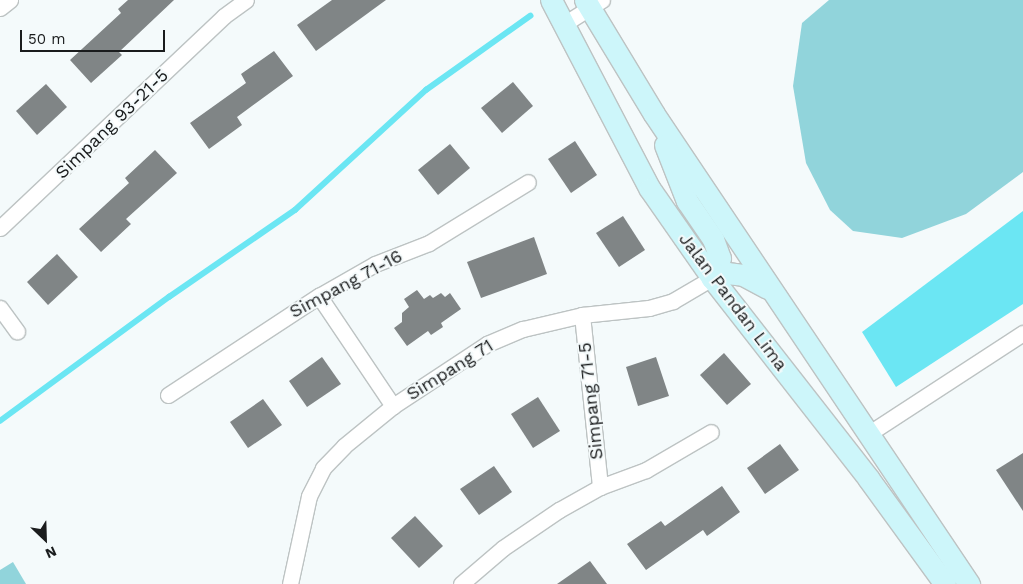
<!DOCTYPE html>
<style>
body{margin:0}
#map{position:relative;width:1023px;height:584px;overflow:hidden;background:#f4fafb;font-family:"Work Sans",sans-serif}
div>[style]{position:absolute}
.green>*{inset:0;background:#91d4db}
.water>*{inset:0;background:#6be6f3}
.stream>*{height:5.5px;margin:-2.75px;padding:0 2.75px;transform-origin:2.75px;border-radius:2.75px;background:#6be6f3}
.building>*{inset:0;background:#808586}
.roads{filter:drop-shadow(1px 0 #bdc3c3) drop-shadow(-1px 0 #bdc3c3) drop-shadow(0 1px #bdc3c3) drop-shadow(0 -1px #bdc3c3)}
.street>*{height:15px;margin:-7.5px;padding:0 7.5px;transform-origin:7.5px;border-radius:7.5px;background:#fff}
.secondary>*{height:21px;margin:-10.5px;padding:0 10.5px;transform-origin:10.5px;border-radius:10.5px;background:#cdf6fa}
span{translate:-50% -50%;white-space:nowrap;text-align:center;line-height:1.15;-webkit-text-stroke:4px #f4fafb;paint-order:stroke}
.street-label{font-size:18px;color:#1a1c1d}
.north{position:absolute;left:20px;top:514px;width:50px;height:50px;-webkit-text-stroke:4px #f4fafb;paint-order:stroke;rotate:156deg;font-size:14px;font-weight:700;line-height:20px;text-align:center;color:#1a1c1d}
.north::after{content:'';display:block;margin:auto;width:18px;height:22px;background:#1a1c1d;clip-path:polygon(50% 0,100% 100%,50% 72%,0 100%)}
.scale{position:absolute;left:20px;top:30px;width:145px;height:22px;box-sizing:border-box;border:2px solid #1a1c1d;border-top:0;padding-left:6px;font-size:15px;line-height:18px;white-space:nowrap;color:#1a1c1d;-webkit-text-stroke:4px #f4fafb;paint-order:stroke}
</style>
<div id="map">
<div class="green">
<i style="clip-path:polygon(829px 0,1023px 0,1023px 172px,966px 214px,902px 238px,853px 231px,830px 210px,806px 163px,793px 86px,802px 23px)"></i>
<i style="clip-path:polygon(13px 562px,26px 584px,0 584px,0 570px)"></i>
</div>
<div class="water">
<i style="clip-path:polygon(1023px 211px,1023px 304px,896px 387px,862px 332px)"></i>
</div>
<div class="stream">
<i style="left:0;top:421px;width:210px;rotate:-36.3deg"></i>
<i style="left:169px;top:297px;width:153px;rotate:-34.6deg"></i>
<i style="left:295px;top:210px;width:178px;rotate:-42.5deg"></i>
<i style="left:426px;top:90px;width:128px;rotate:-35.4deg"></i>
</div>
<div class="building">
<i style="clip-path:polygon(128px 0,174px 0,119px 52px,122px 55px,91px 83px,70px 60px,121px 13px,118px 9px)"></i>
<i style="clip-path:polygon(332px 0,386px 0,316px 51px,297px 25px)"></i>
<i style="clip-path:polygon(274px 51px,293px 76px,237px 117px,242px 125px,209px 149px,190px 123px,246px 83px,241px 74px)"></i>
<i style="clip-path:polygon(513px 82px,533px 106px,502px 133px,481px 108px)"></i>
<i style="clip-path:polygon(46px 84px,67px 107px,37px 135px,16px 111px)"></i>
<i style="clip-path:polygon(575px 141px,597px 175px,571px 193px,548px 159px)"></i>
<i style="clip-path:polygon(450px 144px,470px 168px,438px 195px,418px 170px)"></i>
<i style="clip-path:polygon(155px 150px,177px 173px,126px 219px,131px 224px,101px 252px,79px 229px,129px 183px,125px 178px)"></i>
<i style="clip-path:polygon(623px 216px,645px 250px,619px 267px,596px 233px)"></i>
<i style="clip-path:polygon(534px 237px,547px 274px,481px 298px,467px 262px)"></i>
<i style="clip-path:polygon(57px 254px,78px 277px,48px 305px,27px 282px)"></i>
<i style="clip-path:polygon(417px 290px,424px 299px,430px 295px,433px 298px,441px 293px,445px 297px,450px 293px,461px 309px,441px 323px,443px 327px,431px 335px,428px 331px,407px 346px,394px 328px,402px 322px,402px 313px,409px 307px,404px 299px)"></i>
<i style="clip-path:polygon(724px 353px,751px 384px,727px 405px,700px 375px)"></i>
<i style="clip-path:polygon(322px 357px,341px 384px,307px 407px,289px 381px)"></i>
<i style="clip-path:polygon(656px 357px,669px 396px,638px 406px,626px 367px)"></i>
<i style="clip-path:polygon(538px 397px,560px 431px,533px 448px,511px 414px)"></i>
<i style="clip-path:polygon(263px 399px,282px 425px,248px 448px,230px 422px)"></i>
<i style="clip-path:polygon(780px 444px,799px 470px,765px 494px,747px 468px)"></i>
<i style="clip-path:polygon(1023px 453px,1023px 511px,996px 470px)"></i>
<i style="clip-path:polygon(494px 466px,512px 492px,479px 515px,460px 489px)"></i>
<i style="clip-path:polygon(722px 486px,740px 512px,707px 536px,703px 530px,646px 570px,627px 544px,661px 521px,665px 526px)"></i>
<i style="clip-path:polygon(415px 516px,443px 546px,419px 568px,391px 538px)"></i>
<i style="clip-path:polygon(590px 561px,607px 584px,557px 584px)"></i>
</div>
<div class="roads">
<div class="street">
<i style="left:0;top:8px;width:13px;rotate:-39deg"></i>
<i style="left:564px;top:24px;width:45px;rotate:-32.3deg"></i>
<i style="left:0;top:228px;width:308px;rotate:-43.4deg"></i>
<i style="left:224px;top:16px;width:27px;rotate:-36deg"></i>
<i style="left:319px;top:296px;width:133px;rotate:56.1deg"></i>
<i style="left:0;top:308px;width:29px;rotate:54deg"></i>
<i style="left:582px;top:315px;width:173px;rotate:84deg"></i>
<i style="left:168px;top:395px;width:181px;rotate:-33.3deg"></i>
<i style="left:319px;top:296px;width:64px;rotate:-29.7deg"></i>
<i style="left:375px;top:264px;width:58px;rotate:-21.3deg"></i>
<i style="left:429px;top:243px;width:116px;rotate:-31.6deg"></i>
<i style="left:868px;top:434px;width:185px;rotate:-33.1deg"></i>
<i style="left:290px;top:584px;width:90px;rotate:-77.8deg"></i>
<i style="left:309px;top:496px;width:31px;rotate:-63deg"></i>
<i style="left:323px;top:468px;width:30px;rotate:-46deg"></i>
<i style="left:344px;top:446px;width:63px;rotate:-39.2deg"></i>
<i style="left:393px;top:406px;width:113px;rotate:-33.4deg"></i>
<i style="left:487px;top:344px;width:39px;rotate:-23deg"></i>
<i style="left:523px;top:329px;width:61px;rotate:-13.3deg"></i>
<i style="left:582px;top:315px;width:67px;rotate:-6deg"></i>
<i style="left:649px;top:308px;width:25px;rotate:-16deg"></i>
<i style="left:673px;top:301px;width:45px;rotate:-30.5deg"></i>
<i style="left:461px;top:584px;width:55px;rotate:-40.6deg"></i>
<i style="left:503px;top:548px;width:68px;rotate:-34.2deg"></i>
<i style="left:559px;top:510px;width:47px;rotate:-29.3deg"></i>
<i style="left:600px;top:487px;width:49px;rotate:-20.3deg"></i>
<i style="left:646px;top:470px;width:75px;rotate:-30.3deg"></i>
</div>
<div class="secondary">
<i style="left:551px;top:0;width:213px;rotate:62.4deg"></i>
<i style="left:650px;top:189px;width:108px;rotate:55.1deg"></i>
<i style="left:712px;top:278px;width:254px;rotate:52deg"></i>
<i style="left:868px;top:478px;width:131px;rotate:54deg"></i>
<i style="left:585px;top:0;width:133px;rotate:58.8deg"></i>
<i style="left:654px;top:114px;width:566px;rotate:56.17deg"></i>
<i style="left:665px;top:145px;width:60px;rotate:68.6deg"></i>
<i style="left:687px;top:201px;width:46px;rotate:55.6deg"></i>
<i style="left:713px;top:239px;width:20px;rotate:70deg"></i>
<i style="left:720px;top:258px;width:22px;rotate:112deg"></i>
<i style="left:712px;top:278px;width:16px;rotate:-18deg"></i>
<i style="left:727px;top:273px;width:16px;rotate:7deg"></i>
<i style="left:743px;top:275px;width:27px;rotate:28deg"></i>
</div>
</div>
<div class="street-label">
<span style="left:112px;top:124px;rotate:-44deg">Simpang 93-21-5</span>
<span style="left:346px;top:284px;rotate:-28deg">Simpang 71-16</span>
<span style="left:733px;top:302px;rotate:53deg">Jalan Pandan Lima</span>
<span style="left:450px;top:370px;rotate:-32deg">Simpang 71</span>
<span style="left:591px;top:401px;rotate:-96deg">Simpang 71-5</span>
</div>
<div class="north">N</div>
<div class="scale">50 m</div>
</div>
